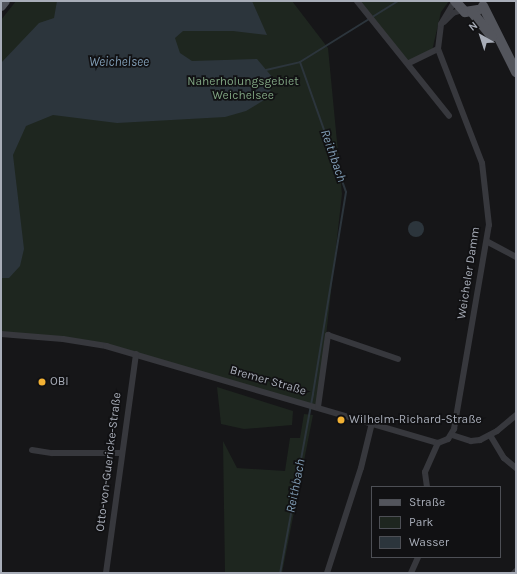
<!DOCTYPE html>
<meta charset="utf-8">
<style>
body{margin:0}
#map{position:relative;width:517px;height:574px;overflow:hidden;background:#161618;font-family:Karla,sans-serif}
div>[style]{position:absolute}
.green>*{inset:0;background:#1e261f}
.water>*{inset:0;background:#2c353c}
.round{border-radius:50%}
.stream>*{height:2px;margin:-1px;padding:0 1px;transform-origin:1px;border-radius:1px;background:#2c353c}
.street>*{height:6px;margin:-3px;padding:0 3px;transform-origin:3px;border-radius:3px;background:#37383d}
.primary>*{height:10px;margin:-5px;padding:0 5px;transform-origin:5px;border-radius:5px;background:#53555c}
.dots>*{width:11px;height:11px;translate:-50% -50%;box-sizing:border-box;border:2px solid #111113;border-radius:50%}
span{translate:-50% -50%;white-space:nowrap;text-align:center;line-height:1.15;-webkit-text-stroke:3.5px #111113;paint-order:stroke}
.park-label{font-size:12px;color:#7fa381}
.street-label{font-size:12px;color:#a8adb8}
.poi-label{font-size:12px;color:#a8adb8}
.left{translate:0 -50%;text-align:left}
.water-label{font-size:13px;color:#7f9bb3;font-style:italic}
.frame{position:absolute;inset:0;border:2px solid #a8adb8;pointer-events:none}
.legend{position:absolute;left:371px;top:486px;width:130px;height:72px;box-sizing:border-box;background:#111113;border:1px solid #4d4f55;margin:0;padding:5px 7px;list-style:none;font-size:12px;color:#a8adb8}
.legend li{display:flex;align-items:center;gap:8px;height:20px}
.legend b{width:20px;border:1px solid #4d4f55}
.north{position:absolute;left:461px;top:16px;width:40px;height:40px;-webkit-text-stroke:3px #111113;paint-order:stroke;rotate:321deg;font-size:11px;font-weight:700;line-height:16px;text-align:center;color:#a8adb8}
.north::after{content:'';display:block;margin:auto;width:14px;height:18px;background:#a8adb8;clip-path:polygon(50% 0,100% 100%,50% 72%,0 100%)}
</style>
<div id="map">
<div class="green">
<i style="clip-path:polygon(16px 1px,292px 1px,328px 48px,342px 194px,318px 407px,106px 346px,1px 334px,1px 20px)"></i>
<i style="clip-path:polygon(357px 1px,449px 1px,441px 12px,432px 51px,409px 63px)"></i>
<i style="clip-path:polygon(217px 387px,293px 411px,292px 425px,244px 429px,221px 424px)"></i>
<i style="clip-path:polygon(304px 414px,313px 415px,282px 573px,225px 573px,223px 441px,237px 468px,285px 471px,290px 438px,300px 438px)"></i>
</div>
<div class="water">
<i style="clip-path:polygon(57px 1px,252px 1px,267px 35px,233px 31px,183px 31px,175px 38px,180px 53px,192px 61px,257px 59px,273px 78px,269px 97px,246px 111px,225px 117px,117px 123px,53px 115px,26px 126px,13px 155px,24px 249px,20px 266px,9px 278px,1px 278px,1px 63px,39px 23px,54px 18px)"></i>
<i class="round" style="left:408px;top:221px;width:16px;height:16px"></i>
</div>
<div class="stream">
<i style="left:300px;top:62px;width:115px;rotate:-31.9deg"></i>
<i style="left:266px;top:70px;width:35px;rotate:-13deg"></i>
<i style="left:300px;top:62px;width:138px;rotate:70.5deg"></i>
<i style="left:346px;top:192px;width:205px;rotate:99.3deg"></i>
<i style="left:313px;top:394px;width:182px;rotate:100.4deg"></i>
</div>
<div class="street">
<i style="left:357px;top:1px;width:147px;rotate:51.3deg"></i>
<i style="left:444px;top:22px;width:13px;rotate:-45deg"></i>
<i style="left:453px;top:13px;width:9px;rotate:-18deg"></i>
<i style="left:409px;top:63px;width:32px;rotate:-26deg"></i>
<i style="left:488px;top:242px;width:32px;rotate:28deg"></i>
<i style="left:1px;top:334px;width:62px;rotate:4.6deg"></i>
<i style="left:63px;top:339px;width:44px;rotate:9.2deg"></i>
<i style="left:106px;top:346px;width:346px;rotate:16.3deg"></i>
<i style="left:438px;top:443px;width:11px;rotate:-22deg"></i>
<i style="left:448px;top:439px;width:12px;rotate:-59deg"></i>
<i style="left:454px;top:429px;width:207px;rotate:-80.3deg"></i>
<i style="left:489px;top:225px;width:62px;rotate:-96.4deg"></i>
<i style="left:482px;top:163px;width:122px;rotate:-111.1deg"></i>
<i style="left:438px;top:49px;width:25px;rotate:-83deg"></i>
<i style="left:441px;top:24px;width:27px;rotate:-59deg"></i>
<i style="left:318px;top:407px;width:73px;rotate:-82.1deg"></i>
<i style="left:328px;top:335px;width:74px;rotate:18.9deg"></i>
<i style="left:452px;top:435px;width:20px;rotate:18deg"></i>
<i style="left:471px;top:441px;width:9px;rotate:-6deg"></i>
<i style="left:480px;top:440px;width:19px;rotate:-28deg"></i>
<i style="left:497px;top:431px;width:25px;rotate:-40deg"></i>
<i style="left:490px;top:435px;width:27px;rotate:59deg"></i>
<i style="left:504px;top:458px;width:16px;rotate:40deg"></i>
<i style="left:32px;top:450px;width:20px;rotate:9deg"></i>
<i style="left:52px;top:453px;width:69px"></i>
<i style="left:427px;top:487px;width:15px;rotate:-98deg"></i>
<i style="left:425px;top:472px;width:32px;rotate:-66deg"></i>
<i style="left:106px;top:573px;width:221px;rotate:-82.2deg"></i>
<i style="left:327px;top:573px;width:110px;rotate:-72.1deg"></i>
<i style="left:361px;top:468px;width:46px;rotate:-76.3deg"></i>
<i style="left:411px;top:573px;width:17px;rotate:-66deg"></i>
<i style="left:514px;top:573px;width:3px;rotate:-45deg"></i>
</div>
<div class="primary">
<i style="left:455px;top:1px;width:15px;rotate:48deg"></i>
<i style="left:465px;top:12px;width:13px;rotate:-9deg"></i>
<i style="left:1px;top:6px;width:6px;rotate:-51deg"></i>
<i style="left:483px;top:6px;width:74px;rotate:63.4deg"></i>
<i style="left:472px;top:12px;width:32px;rotate:51deg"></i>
</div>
<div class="dots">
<i style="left:42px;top:382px;background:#f2b134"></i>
<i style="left:341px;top:420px;background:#f2b134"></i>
</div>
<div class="park-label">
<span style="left:243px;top:89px">Naherholungsgebiet<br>Weichelsee</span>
</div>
<div class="street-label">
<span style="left:469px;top:273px;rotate:-81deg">Weicheler Damm</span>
<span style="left:268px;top:381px;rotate:16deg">Bremer Straße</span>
<span style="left:109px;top:462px;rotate:-83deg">Otto-von-Guericke-Straße</span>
</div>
<div class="poi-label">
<span class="left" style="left:50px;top:382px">OBI</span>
<span class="left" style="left:349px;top:420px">Wilhelm-Richard-Straße</span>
</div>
<div class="water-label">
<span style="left:119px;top:62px">Weichelsee</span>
<span style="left:333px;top:156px;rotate:71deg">Reithbach</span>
<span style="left:296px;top:486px;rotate:-79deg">Reithbach</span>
</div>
<div class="frame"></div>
<ul class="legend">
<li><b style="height:5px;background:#53555c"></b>Straße</li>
<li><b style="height:11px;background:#1e261f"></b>Park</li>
<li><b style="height:11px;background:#2c353c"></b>Wasser</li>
</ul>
<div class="north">N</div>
</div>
